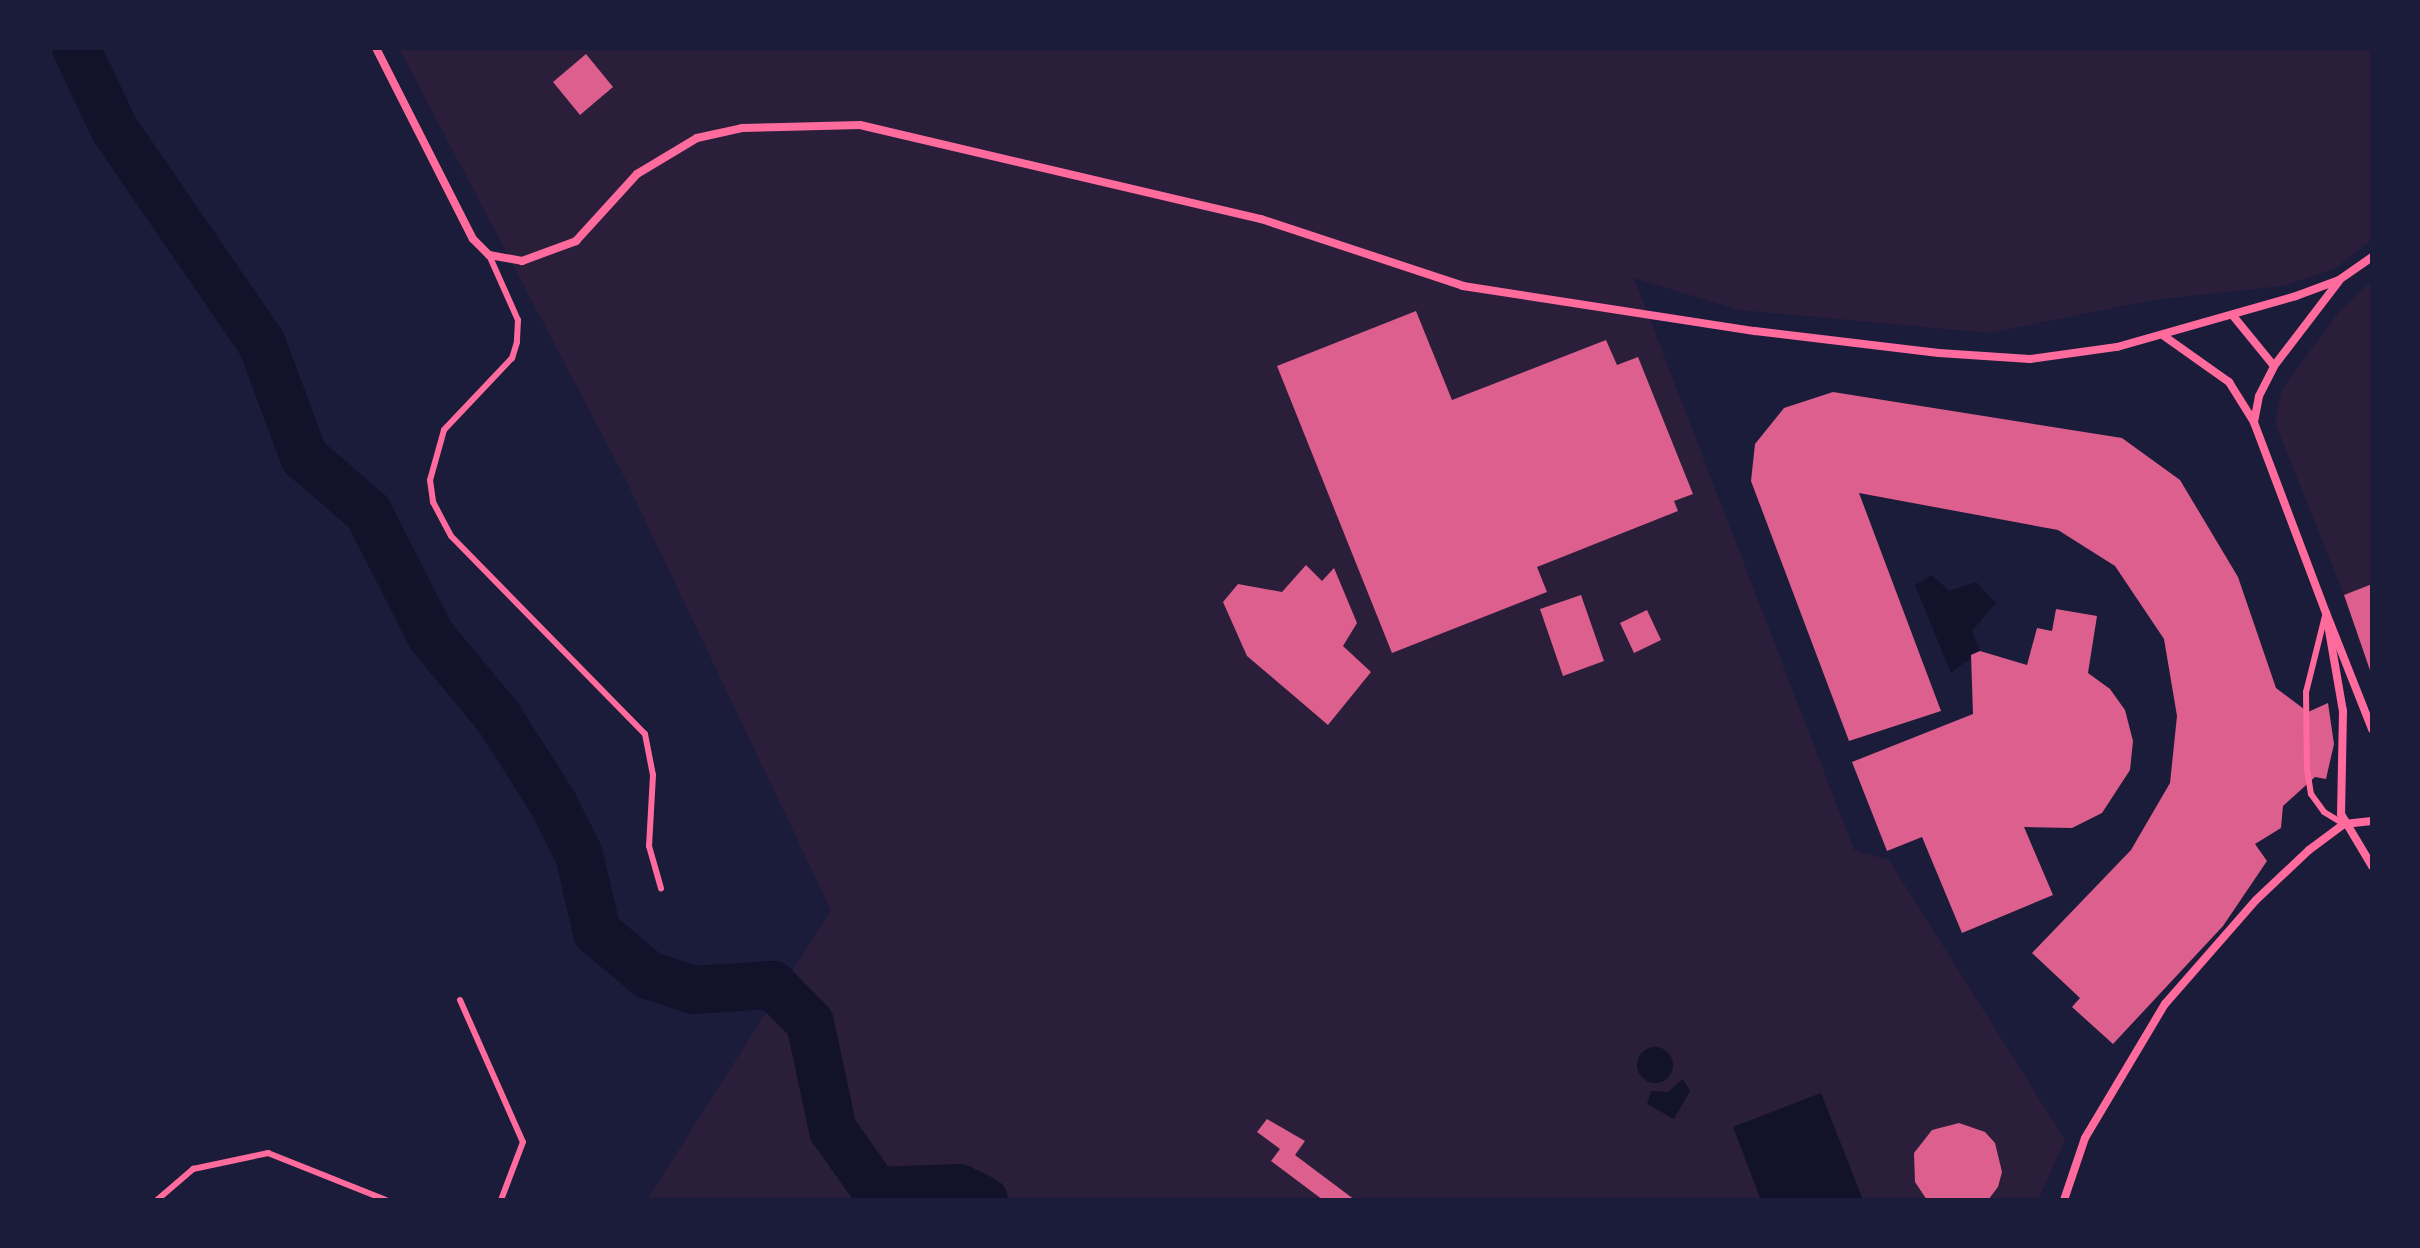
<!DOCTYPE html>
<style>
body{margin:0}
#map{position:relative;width:2420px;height:1248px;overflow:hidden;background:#1b1b3a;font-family:Quicksand,sans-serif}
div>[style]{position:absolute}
.green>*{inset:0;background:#2a1e3b}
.water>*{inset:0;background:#12122b}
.round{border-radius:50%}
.river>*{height:48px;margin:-24px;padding:0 24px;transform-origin:24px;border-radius:24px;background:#12122b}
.building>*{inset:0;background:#dd5f8e}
.service>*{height:6px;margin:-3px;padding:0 3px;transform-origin:3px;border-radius:3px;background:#ff6b9d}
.minor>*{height:8px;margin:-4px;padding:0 4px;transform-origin:4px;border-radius:4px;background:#ff6b9d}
span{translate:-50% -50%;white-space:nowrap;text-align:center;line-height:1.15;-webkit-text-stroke:8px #1b1b3a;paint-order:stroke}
.frame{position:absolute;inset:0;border:50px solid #1b1b3a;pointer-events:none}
</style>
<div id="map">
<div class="green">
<i style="clip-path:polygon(399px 48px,2372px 48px,2372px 239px,2335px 269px,2282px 286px,2153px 300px,1989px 333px,1739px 310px,1634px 278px,1854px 850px,1889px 860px,2065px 1140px,2038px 1200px,647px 1200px,831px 910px,625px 478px)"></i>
<i style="clip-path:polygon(2372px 280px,2372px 584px,2344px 595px,2275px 423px,2282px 389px,2338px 313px)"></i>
</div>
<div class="water">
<i style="clip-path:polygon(1932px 575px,1949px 591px,1976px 582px,1996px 603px,1972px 631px,1980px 651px,1951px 673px,1915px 585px)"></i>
<i class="round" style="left:1637px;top:1047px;width:36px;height:36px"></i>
<i style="clip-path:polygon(1683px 1079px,1690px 1091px,1674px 1119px,1647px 1104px,1651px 1091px,1668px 1092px)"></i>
<i style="clip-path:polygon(1821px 1093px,1863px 1200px,1761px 1200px,1733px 1127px)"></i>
</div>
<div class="river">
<i style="left:76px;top:48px;width:91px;rotate:64.6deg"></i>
<i style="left:115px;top:130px;width:260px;rotate:55.5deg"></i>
<i style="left:262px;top:344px;width:121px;rotate:69.6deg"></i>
<i style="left:304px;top:457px;width:84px;rotate:40.7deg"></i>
<i style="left:368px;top:512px;width:139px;rotate:63.1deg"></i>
<i style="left:431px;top:636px;width:107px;rotate:50.3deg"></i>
<i style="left:499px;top:718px;width:101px;rotate:57.6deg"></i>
<i style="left:553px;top:803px;width:58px;rotate:63.4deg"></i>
<i style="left:579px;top:855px;width:79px;rotate:76.8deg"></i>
<i style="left:597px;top:932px;width:67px;rotate:40.1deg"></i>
<i style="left:648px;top:975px;width:47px;rotate:18.4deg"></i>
<i style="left:693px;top:990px;width:80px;rotate:-3.6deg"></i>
<i style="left:773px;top:985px;width:53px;rotate:45.8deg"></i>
<i style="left:810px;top:1023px;width:109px;rotate:77.9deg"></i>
<i style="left:833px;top:1130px;width:75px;rotate:54.8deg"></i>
<i style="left:876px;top:1191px;width:83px;rotate:-2.1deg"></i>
<i style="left:959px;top:1188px;width:28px;rotate:26deg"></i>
</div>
<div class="building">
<i style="clip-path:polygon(586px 54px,613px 87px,580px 115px,553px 82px)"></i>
<i style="clip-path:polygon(1416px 311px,1452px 400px,1606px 340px,1617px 365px,1638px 357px,1693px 494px,1674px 501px,1678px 511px,1537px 567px,1547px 592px,1392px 653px,1277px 366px)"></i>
<i style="clip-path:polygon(1833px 392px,2122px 438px,2180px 480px,2238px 577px,2276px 688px,2308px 712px,2328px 703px,2334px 744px,2326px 779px,2315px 777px,2283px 806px,2281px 828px,2255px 844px,2267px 861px,2223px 926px,2113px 1044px,2072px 1007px,2080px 998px,2032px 953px,2131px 850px,2170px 783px,2177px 716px,2164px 639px,2115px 566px,2058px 530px,1859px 493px,1941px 711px,1849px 741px,1751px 481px,1755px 444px,1784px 408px)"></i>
<i style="clip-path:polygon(1306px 565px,1322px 581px,1334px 568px,1357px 623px,1343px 646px,1371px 672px,1328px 725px,1247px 656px,1223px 602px,1238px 584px,1282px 592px)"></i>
<i style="clip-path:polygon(2372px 584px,2372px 676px,2344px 595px)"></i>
<i style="clip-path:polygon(1581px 595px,1604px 661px,1563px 676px,1540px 609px)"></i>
<i style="clip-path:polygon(2056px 609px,2097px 616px,2088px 673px,2110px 689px,2125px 710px,2133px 741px,2130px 770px,2102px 813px,2072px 828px,2024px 827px,2053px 895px,1962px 933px,1922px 837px,1887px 851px,1852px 762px,1973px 714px,1971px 655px,1980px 651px,2027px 665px,2037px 628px,2052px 631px)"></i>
<i style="clip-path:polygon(1647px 610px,1661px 640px,1634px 653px,1620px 623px)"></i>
<i style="clip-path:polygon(1267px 1119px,1305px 1141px,1295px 1155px,1355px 1200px,1323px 1200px,1271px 1161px,1280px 1149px,1257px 1132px)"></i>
<i style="clip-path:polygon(1959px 1123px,1985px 1132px,1995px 1143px,2002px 1172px,1998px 1187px,1988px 1200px,1927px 1200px,1915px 1182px,1914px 1153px,1932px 1130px)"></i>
</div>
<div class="service">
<i style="left:489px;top:255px;width:71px;rotate:66deg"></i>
<i style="left:518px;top:320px;width:22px;rotate:93deg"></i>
<i style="left:517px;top:342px;width:17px;rotate:107deg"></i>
<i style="left:512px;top:358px;width:99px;rotate:133.4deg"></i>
<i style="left:444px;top:430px;width:52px;rotate:105.6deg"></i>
<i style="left:430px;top:480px;width:22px;rotate:82deg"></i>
<i style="left:433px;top:502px;width:38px;rotate:62deg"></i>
<i style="left:451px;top:536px;width:277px;rotate:45.6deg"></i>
<i style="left:645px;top:734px;width:42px;rotate:79deg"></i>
<i style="left:653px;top:775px;width:71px;rotate:93.2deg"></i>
<i style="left:649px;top:846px;width:44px;rotate:74.1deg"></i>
<i style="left:2325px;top:616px;width:78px;rotate:104deg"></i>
<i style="left:2306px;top:692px;width:77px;rotate:89.3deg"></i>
<i style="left:2307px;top:769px;width:25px;rotate:81deg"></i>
<i style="left:2311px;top:794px;width:22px;rotate:54deg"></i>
<i style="left:2324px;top:812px;width:23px;rotate:31deg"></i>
<i style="left:460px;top:1000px;width:155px;rotate:66.1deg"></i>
<i style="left:523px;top:1142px;width:62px;rotate:110.8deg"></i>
<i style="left:157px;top:1200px;width:48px;rotate:-40.7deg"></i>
<i style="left:193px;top:1169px;width:77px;rotate:-12deg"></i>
<i style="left:268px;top:1153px;width:127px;rotate:21.7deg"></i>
</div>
<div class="minor">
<i style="left:376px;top:48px;width:214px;rotate:63.1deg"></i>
<i style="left:473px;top:239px;width:23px;rotate:45deg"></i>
<i style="left:489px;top:255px;width:34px;rotate:10deg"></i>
<i style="left:522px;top:261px;width:58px;rotate:-20.3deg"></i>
<i style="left:576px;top:241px;width:91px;rotate:-47.7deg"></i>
<i style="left:637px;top:174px;width:70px;rotate:-31deg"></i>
<i style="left:697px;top:138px;width:46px;rotate:-12.5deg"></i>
<i style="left:742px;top:128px;width:118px;rotate:-1.5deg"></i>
<i style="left:860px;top:125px;width:412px;rotate:13.2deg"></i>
<i style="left:1261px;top:219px;width:213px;rotate:18.3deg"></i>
<i style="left:1463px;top:286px;width:295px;rotate:8.8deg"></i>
<i style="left:1755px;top:331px;width:185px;rotate:6.8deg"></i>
<i style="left:1939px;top:353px;width:91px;rotate:3.8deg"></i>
<i style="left:2030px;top:359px;width:88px;rotate:-7.9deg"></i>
<i style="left:2117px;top:347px;width:186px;rotate:-15.9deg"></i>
<i style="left:2296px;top:296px;width:46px;rotate:-20.4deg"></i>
<i style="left:2339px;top:280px;width:40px;rotate:-34.9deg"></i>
<i style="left:2234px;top:317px;width:63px;rotate:50.8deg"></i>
<i style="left:2164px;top:336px;width:80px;rotate:35.3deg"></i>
<i style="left:2229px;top:382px;width:47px;rotate:58deg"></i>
<i style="left:2326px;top:613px;width:204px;rotate:-110.7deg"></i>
<i style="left:2254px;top:422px;width:26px;rotate:-79deg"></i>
<i style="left:2259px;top:396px;width:34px;rotate:-63deg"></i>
<i style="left:2274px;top:366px;width:107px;rotate:-52.6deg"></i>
<i style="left:2372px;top:729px;width:125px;rotate:-111.6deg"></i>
<i style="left:2326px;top:613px;width:99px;rotate:80.2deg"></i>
<i style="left:2343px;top:711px;width:103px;rotate:91.1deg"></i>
<i style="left:2341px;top:814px;width:61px;rotate:59.2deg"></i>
<i style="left:2064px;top:1200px;width:65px;rotate:-71.3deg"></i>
<i style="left:2085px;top:1138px;width:156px;rotate:-59.2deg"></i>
<i style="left:2165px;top:1004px;width:138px;rotate:-48.8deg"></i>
<i style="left:2256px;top:900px;width:73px;rotate:-43.3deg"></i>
<i style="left:2309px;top:850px;width:44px;rotate:-36.6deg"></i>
<i style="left:2344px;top:824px;width:28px;rotate:-6deg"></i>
</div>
<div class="frame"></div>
</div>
